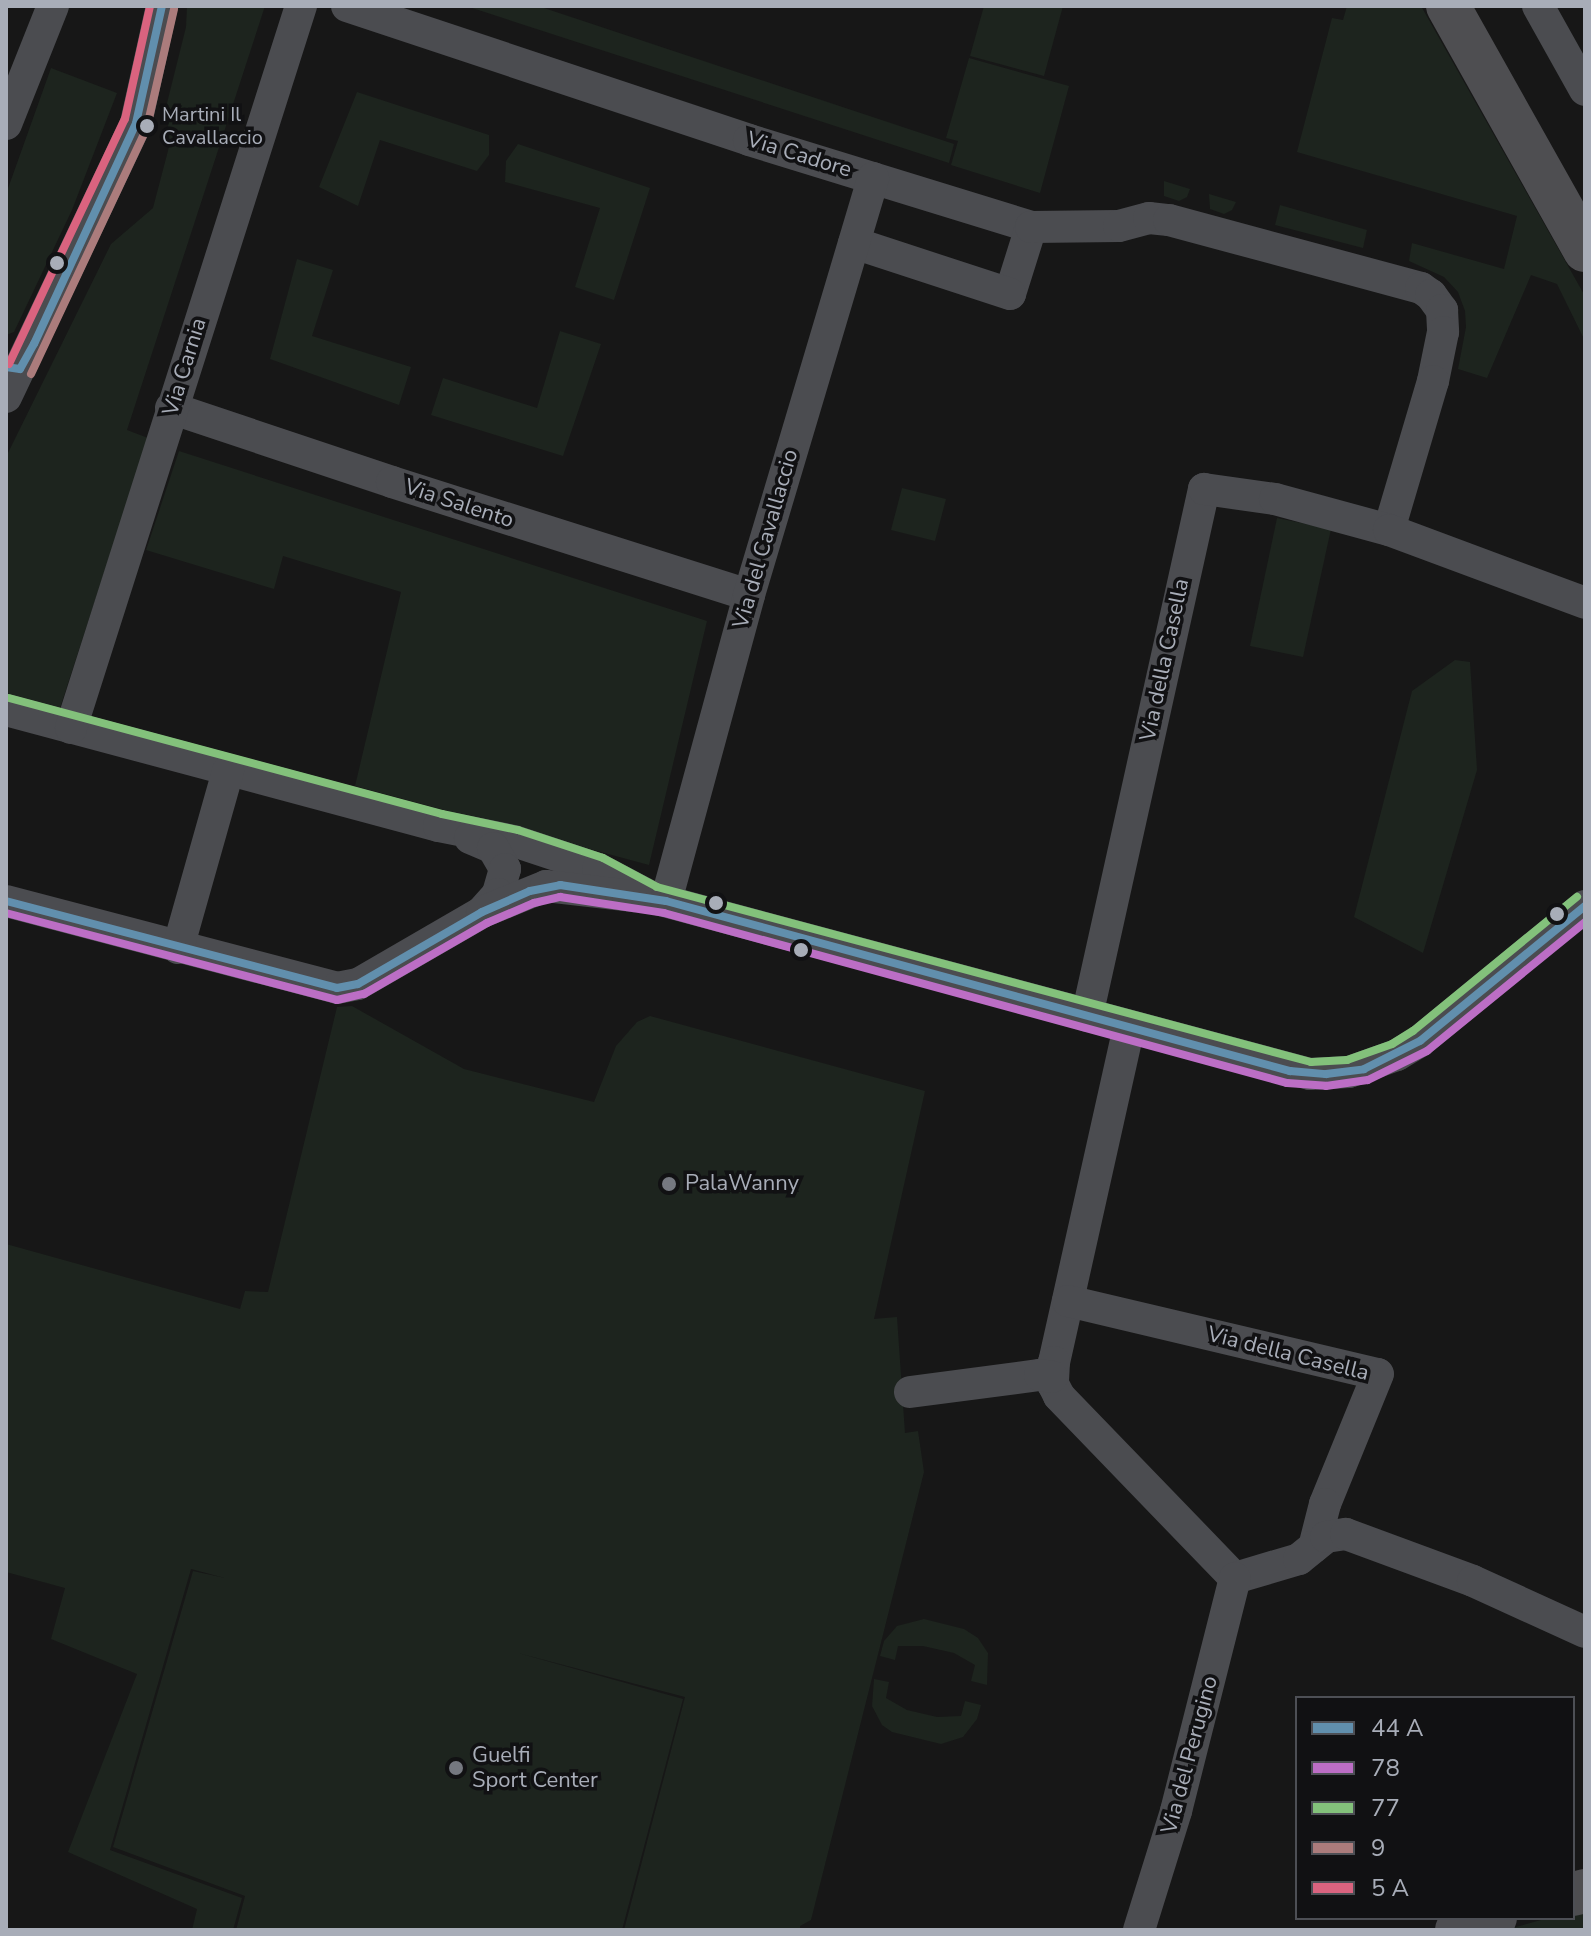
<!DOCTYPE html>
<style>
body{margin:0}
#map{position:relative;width:1591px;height:1936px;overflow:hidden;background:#171717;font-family:"Nunito Sans",sans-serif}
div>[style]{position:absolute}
.green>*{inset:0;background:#1d241e}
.minor>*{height:32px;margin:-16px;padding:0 16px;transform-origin:16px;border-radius:16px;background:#4b4c50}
.highway>*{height:44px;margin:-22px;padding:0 22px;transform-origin:22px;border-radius:22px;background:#4e4e51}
.bus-1>*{height:8px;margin:-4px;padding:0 4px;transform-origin:4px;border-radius:4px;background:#618fad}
.bus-2>*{height:8px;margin:-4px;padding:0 4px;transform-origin:4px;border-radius:4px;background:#bc6ec5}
.bus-3>*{height:8px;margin:-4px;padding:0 4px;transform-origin:4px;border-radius:4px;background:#83c17b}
.bus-4>*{height:8px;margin:-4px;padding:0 4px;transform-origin:4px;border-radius:4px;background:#ab7c7c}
.bus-5>*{height:8px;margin:-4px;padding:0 4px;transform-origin:4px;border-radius:4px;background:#da637f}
.dots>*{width:22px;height:22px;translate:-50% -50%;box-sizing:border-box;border:4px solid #111113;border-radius:50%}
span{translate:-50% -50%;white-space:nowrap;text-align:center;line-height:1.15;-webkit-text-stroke:7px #111113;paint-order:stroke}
.bus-label{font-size:20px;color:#a8adb8}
.left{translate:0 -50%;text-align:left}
.street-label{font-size:22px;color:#a8adb8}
.poi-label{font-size:22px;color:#a8adb8}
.frame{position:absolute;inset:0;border:8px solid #a8adb8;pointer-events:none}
.legend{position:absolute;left:1295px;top:1696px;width:280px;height:224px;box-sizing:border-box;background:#111113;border:2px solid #4d4f55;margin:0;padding:10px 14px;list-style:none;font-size:24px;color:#a8adb8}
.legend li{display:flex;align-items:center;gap:16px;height:40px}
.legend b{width:40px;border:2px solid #4d4f55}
</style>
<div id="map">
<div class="green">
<i style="clip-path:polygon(187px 6px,265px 6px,127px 430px,148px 438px,60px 708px,6px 693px,6px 457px,111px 244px,153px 208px,170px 143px,166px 107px,186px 27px)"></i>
<i style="clip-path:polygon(466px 6px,538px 6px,954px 144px,949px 163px)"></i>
<i style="clip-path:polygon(984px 6px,1063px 6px,1044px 76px,970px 56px)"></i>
<i style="clip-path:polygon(1347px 6px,1421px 6px,1585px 296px,1585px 341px,1557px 284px,1531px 275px,1487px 378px,1458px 369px,1466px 327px,1465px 311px,1458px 292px,1444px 277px,1409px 261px,1412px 243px,1504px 269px,1517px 216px,1297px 152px,1332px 18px,1343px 20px)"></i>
<i style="clip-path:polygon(969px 58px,1069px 86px,1040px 193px,951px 165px,958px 141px,946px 138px)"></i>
<i style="clip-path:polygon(51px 68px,117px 93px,72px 210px,14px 332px,6px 335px,6px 194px)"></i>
<i style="clip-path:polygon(357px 92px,489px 135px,489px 155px,477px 171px,380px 140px,358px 206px,319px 187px)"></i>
<i style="clip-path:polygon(518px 144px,650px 188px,614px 300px,575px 287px,600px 208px,505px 182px,506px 161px)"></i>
<i style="clip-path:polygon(1164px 181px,1190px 189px,1187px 197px,1179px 201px,1164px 196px)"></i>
<i style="clip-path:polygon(1209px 194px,1236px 202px,1232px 210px,1224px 214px,1210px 209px)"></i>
<i style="clip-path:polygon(1280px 205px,1367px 230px,1363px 248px,1275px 225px)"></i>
<i style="clip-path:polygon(297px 259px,333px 270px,312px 336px,411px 367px,399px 405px,270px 359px)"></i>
<i style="clip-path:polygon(560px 331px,601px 344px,563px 456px,431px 415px,443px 378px,537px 408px)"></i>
<i style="clip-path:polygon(179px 451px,707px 621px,649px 865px,355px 786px,401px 592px,283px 556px,274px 589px,146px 550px)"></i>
<i style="clip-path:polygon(902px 488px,946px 499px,935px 541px,891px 530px)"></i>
<i style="clip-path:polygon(1277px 518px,1331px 529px,1303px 657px,1250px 646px)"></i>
<i style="clip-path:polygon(1455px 660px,1470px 662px,1477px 770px,1423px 953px,1354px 917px,1412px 691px)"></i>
<i style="clip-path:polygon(352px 1006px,464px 1069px,594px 1102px,616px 1046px,637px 1022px,650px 1016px,925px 1091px,874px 1319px,897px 1317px,905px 1433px,918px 1431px,924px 1472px,811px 1920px,800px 1926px,800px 1930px,624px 1930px,685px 1697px,518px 1653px,683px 1699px,622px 1930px,236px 1930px,245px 1896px,113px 1847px,193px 1571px,225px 1578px,191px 1569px,110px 1850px,242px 1898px,233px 1930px,192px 1930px,197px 1909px,68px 1852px,137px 1674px,51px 1639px,65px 1588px,6px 1572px,6px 1244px,240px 1309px,245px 1291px,268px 1292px,337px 1007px)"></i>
<i style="clip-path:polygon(924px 1619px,964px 1629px,978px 1638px,988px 1653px,987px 1685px,971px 1681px,975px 1665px,954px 1653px,923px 1646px,898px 1646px,895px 1660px,880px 1656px,884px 1641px,897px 1626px)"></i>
<i style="clip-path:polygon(874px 1679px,889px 1682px,886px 1698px,907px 1710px,937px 1717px,961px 1716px,965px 1701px,981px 1705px,977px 1719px,963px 1737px,941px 1744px,892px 1732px,882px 1725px,872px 1706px)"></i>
<i style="clip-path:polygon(1585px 1908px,1584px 1930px,1505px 1930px,1548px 1918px,1573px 1918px,1573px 1911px)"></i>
</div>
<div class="minor">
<i style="left:347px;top:6px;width:424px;rotate:18.4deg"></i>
<i style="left:749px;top:140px;width:295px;rotate:17.1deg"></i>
<i style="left:1031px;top:227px;width:70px;rotate:107.4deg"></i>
<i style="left:1010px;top:294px;width:164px;rotate:-161.9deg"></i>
<i style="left:1538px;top:6px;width:96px;rotate:60.8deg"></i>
<i style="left:6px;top:124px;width:127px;rotate:-68.3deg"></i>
<i style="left:1031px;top:227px;width:88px;rotate:-0.7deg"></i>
<i style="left:1119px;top:226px;width:31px;rotate:-15deg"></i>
<i style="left:1149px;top:218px;width:20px;rotate:6deg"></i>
<i style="left:1169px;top:220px;width:261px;rotate:15.1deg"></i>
<i style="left:1421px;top:288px;width:12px;rotate:35deg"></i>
<i style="left:1431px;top:295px;width:19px;rotate:54deg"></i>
<i style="left:1442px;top:310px;width:22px;rotate:87deg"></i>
<i style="left:1443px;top:332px;width:50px;rotate:101.5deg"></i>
<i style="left:1433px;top:381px;width:155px;rotate:106.5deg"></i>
<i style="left:6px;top:397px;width:303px;rotate:-64.6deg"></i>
<i style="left:136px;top:123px;width:120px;rotate:-77.5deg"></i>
<i style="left:171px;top:408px;width:233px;rotate:18.5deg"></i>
<i style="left:392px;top:482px;width:374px;rotate:17.6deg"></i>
<i style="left:6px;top:710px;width:448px;rotate:15deg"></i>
<i style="left:439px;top:826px;width:76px;rotate:11.3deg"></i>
<i style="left:514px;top:841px;width:89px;rotate:18.4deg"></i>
<i style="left:598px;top:869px;width:62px;rotate:27.8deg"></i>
<i style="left:653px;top:898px;width:680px;rotate:15deg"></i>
<i style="left:1310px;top:1074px;width:39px;rotate:-3deg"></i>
<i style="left:1349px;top:1072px;width:51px;rotate:-19.5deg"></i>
<i style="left:1397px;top:1055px;width:27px;rotate:-31deg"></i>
<i style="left:1420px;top:1041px;width:213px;rotate:-39.3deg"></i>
<i style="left:71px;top:728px;width:758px;rotate:-72.33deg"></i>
<i style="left:470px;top:838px;width:25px;rotate:23deg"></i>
<i style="left:493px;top:848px;width:24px;rotate:60deg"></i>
<i style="left:505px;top:869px;width:26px;rotate:106deg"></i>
<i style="left:498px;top:894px;width:24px;rotate:132deg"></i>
<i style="left:6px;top:901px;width:342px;rotate:14.7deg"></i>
<i style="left:337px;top:988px;width:21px;rotate:-11deg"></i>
<i style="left:358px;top:984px;width:143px;rotate:-30.1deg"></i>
<i style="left:482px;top:912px;width:69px;rotate:-22.1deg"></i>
<i style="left:546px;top:886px;width:88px;rotate:6.6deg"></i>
<i style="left:666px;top:901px;width:317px;rotate:-74.8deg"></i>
<i style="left:749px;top:595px;width:435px;rotate:-73.4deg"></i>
<i style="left:178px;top:948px;width:184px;rotate:-74.2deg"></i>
<i style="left:1087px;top:1016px;width:540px;rotate:-77.48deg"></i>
<i style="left:1204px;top:489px;width:72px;rotate:8deg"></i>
<i style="left:1275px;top:499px;width:118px;rotate:15.2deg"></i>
<i style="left:1389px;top:530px;width:209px;rotate:20.4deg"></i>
<i style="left:1129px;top:1027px;width:343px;rotate:102.6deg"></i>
<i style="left:1054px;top:1362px;width:22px;rotate:93deg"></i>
<i style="left:1053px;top:1384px;width:13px;rotate:63deg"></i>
<i style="left:1059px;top:1396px;width:253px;rotate:46deg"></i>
<i style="left:1068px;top:1301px;width:318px;rotate:13.3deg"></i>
<i style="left:1378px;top:1374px;width:140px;rotate:112.2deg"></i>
<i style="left:1325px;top:1504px;width:44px;rotate:104.3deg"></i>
<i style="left:910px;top:1392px;width:131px;rotate:-7.5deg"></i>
<i style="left:1040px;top:1375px;width:12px;rotate:9deg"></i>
<i style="left:1235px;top:1578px;width:67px;rotate:-16.5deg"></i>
<i style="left:1299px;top:1559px;width:35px;rotate:-39deg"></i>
<i style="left:1326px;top:1537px;width:20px;rotate:-9deg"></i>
<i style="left:1346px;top:1534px;width:135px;rotate:20.3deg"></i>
<i style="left:1473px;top:1581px;width:123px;rotate:24.5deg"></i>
<i style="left:1139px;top:1930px;width:125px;rotate:-72.7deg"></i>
<i style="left:1176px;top:1811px;width:240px;rotate:-75.8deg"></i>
</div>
<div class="highway">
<i style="left:1448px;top:6px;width:280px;rotate:60.7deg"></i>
<i style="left:1573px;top:1894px;width:12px;rotate:-14deg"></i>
<i style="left:1457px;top:1930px;width:40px;rotate:-18deg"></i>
</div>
<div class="bus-1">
<i style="left:6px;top:367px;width:14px;rotate:8deg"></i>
<i style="left:20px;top:369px;width:29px;rotate:-61deg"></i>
<i style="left:34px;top:344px;width:243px;rotate:-65.2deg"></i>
<i style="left:136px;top:123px;width:120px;rotate:-77.5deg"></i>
<i style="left:6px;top:901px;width:342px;rotate:14.7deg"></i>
<i style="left:337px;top:988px;width:21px;rotate:-11deg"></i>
<i style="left:358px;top:984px;width:143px;rotate:-30.1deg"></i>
<i style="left:482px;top:912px;width:52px;rotate:-23.6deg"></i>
<i style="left:530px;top:891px;width:31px;rotate:-11deg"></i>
<i style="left:560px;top:885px;width:107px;rotate:8.6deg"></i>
<i style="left:666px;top:901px;width:647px;rotate:15.24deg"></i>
<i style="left:1290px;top:1071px;width:36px;rotate:5deg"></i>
<i style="left:1326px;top:1074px;width:38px;rotate:-7deg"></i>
<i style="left:1364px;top:1069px;width:63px;rotate:-26.6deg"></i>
<i style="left:1420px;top:1041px;width:213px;rotate:-39.3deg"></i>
</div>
<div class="bus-2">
<i style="left:6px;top:913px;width:342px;rotate:14.7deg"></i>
<i style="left:337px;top:1000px;width:28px;rotate:-13deg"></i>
<i style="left:364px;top:994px;width:142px;rotate:-30deg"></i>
<i style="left:487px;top:923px;width:51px;rotate:-23.1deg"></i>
<i style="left:534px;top:903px;width:27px;rotate:-13deg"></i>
<i style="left:560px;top:897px;width:105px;rotate:8.7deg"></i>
<i style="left:664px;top:913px;width:646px;rotate:15.26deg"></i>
<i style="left:1287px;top:1083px;width:39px;rotate:4deg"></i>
<i style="left:1326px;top:1086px;width:42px;rotate:-8.1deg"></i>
<i style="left:1368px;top:1080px;width:66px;rotate:-26.2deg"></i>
<i style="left:1427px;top:1051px;width:204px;rotate:-39.2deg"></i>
</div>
<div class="bus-3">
<i style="left:9px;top:698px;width:448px;rotate:15deg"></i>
<i style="left:442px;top:814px;width:78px;rotate:11.9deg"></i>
<i style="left:518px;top:830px;width:89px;rotate:18.2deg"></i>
<i style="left:603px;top:858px;width:61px;rotate:28.2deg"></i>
<i style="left:657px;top:887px;width:677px;rotate:14.98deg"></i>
<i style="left:1311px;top:1062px;width:36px;rotate:-3deg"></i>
<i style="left:1347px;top:1060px;width:48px;rotate:-19.6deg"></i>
<i style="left:1392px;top:1044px;width:25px;rotate:-32deg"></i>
<i style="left:1413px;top:1031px;width:212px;rotate:-39.3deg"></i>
</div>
<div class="bus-4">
<i style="left:31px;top:374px;width:273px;rotate:-64.8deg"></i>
<i style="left:147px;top:127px;width:121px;rotate:-77.1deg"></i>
</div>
<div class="bus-5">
<i style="left:9px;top:364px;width:271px;rotate:-64.7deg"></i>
<i style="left:125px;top:119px;width:116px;rotate:-77.5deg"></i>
</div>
<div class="dots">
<i style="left:147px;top:126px;background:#a8adb8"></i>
<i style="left:57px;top:263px;background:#a8adb8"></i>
<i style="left:716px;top:903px;background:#a8adb8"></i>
<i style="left:1557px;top:914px;background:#a8adb8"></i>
<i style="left:801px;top:950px;background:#a8adb8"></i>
<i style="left:669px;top:1184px;background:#757880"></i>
<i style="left:456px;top:1768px;background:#757880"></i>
</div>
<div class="bus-label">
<span class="left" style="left:162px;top:126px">Martini Il<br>Cavallaccio</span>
</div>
<div class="street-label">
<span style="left:799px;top:155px;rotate:17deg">Via Cadore</span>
<span style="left:185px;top:367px;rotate:-73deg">Via Carnia</span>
<span style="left:459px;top:504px;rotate:18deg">Via Salento</span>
<span style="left:766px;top:539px;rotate:-74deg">Via del Cavallaccio</span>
<span style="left:1165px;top:660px;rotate:-78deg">Via della Casella</span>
<span style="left:1288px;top:1354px;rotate:14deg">Via della Casella</span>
<span style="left:1190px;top:1755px;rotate:-75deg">Via del Perugino</span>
</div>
<div class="poi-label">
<span class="left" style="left:685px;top:1184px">PalaWanny</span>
<span class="left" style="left:472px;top:1768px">Guelfi<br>Sport Center</span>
</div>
<div class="frame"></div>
<ul class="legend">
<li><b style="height:10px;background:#618fad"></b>44 A</li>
<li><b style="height:10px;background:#bc6ec5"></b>78</li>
<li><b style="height:10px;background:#83c17b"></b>77</li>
<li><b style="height:10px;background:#ab7c7c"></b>9</li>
<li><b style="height:10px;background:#da637f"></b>5 A</li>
</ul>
</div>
